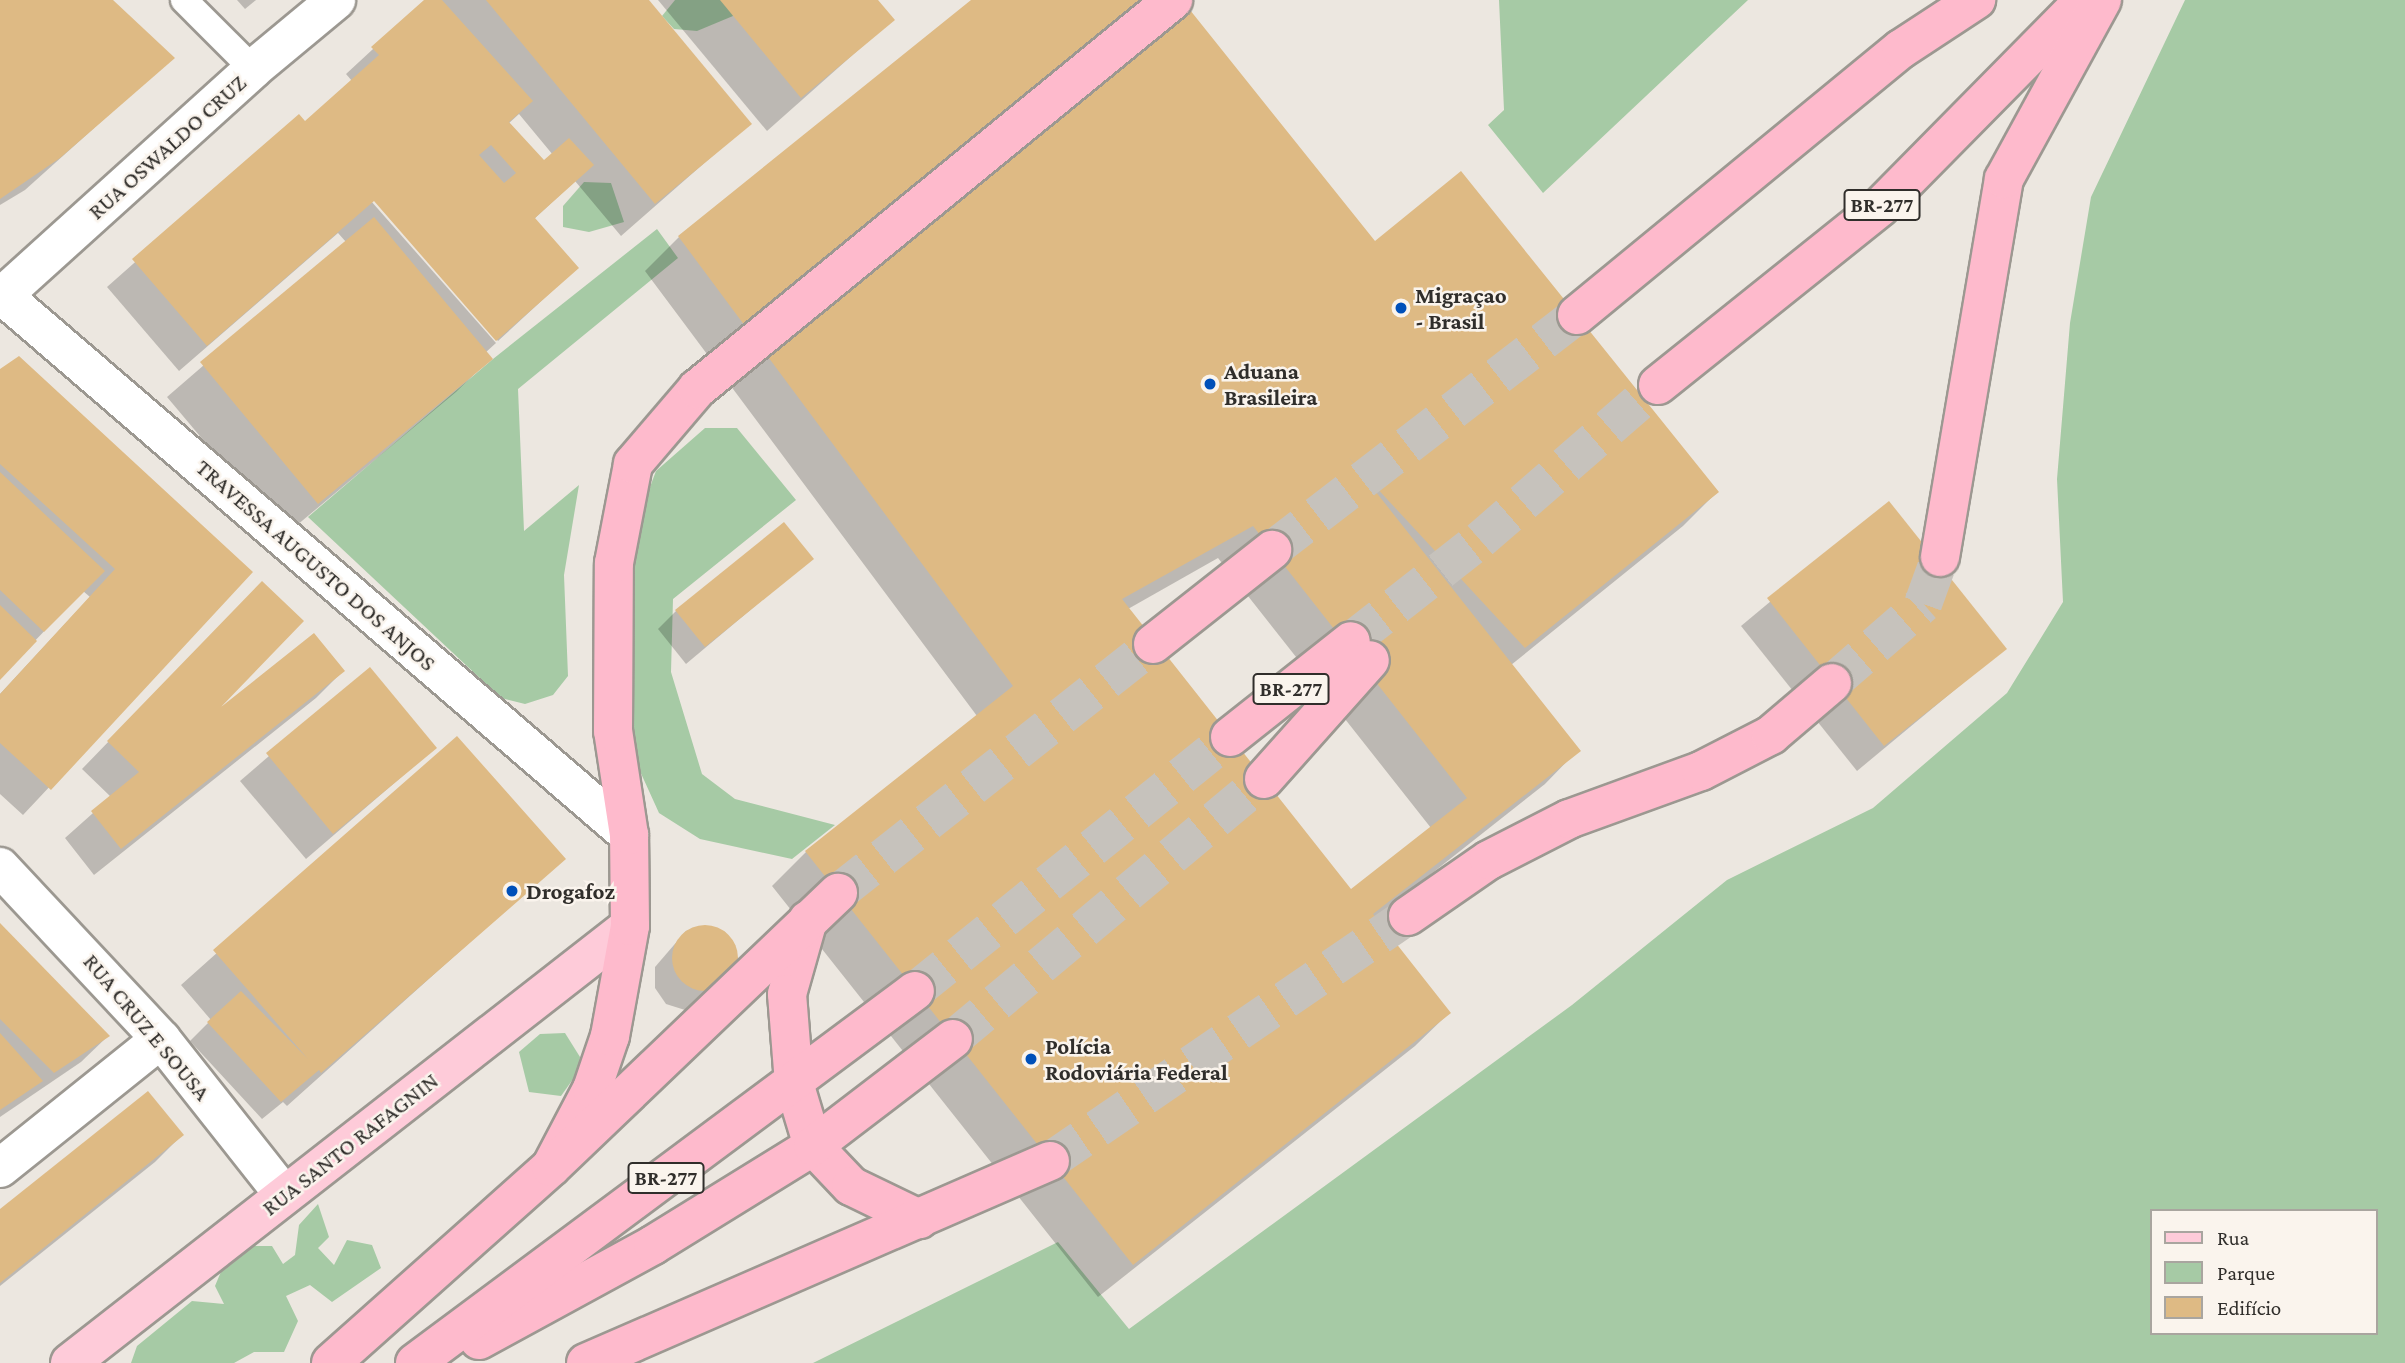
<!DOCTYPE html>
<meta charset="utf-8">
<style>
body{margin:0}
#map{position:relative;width:2405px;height:1363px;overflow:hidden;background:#ece7e0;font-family:"Crimson Pro",serif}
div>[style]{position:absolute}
.green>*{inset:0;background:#a6caa5}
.shadow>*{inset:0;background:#0003}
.building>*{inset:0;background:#deba84}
.round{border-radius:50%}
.trunk-tunnel>*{height:38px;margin-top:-19px;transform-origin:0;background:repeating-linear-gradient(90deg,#c6c2bc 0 38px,transparent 0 57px)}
.roads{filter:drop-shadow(2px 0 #9c9891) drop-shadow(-2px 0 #9c9891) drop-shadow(0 2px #9c9891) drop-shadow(0 -2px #9c9891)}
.service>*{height:26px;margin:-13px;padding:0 13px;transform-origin:13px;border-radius:13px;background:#fff}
.minor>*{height:38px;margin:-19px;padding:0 19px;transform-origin:19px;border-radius:19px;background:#fff}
.primary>*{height:38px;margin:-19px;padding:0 19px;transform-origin:19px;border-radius:19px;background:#fecbd9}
.trunk>*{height:38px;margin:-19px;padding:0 19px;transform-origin:19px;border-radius:19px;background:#febacc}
.dots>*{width:19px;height:19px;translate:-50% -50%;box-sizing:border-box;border:4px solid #faf4ed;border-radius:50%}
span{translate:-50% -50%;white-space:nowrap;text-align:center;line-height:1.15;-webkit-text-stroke:5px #faf4ed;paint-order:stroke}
.shield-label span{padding:2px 5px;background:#faf4ed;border:2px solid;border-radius:5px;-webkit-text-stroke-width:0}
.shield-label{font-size:21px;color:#302e2b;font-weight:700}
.street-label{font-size:23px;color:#302e2b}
.poi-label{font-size:23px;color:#302e2b;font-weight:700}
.left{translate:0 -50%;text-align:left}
.legend{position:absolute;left:2150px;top:1209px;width:228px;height:126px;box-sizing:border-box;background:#faf4ed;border:2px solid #a9a59f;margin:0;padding:9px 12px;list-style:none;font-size:21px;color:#302e2b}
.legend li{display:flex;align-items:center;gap:14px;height:35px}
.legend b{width:35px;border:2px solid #a9a59f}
</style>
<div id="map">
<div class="green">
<i style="clip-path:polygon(675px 0,730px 0,733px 16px,697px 31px,674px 29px,662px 16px)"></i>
<i style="clip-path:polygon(1499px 0,1748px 0,1543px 193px,1488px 125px,1504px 110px)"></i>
<i style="clip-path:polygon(evenodd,2185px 0,2405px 0,2405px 1363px,813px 1363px,1058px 1242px,1129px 1329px,1572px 1005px,1727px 880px,1873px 808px,2007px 693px,2063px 602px,2057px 479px,2070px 323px,2091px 197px,2185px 0,2151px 1211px,2375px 1211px,2375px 1333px,2151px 1333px,2151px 1211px)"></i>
<i style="clip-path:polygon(584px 182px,611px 183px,624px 222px,589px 232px,563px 227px,563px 206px)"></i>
<i style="clip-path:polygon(657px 229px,678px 258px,518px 389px,524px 531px,579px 485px,564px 575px,568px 676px,553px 695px,525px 704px,501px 698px,308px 517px,493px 359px)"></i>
<i style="clip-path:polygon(705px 428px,737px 428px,796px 500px,673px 599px,671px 672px,702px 774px,735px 799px,835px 825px,792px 859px,700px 839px,659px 813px,639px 769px,628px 707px,630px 590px,641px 511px,656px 471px)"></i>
<i style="clip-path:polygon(565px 1033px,580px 1057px,578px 1072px,561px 1096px,529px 1092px,519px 1052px,540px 1034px)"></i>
<i style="clip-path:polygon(318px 1204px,329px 1237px,318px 1248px,334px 1265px,347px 1240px,372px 1245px,381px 1268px,332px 1302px,310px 1285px,286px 1296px,298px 1321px,284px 1352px,254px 1352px,234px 1363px,131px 1363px,137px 1346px,192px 1301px,224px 1304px,215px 1286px,228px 1255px,253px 1246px,272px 1246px,283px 1264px,295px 1255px,299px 1225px)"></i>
</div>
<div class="shadow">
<i style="clip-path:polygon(0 0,110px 0,172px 58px,25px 190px,0 205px)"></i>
<i style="clip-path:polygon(237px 0,256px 0,245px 9px)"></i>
<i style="clip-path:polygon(evenodd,426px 0,647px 0,750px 123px,621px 236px,575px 181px,534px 219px,577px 268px,498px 341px,374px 199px,371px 201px,496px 343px,485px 353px,490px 359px,456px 392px,284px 536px,167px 397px,346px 242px,338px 233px,179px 371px,107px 287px,299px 117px,304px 123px,352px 81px,346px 74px,426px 0,519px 114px,553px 155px,544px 163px,508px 124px,519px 114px)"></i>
<i style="clip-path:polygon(658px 0,875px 0,892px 20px,767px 131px)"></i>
<i style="clip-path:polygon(evenodd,974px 0,1375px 243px,1717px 492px,1683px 526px,1511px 665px,1578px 750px,1545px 784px,1374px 919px,1449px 1013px,1415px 1046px,1098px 1297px,772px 886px,806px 852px,977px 716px,645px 271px,679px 237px,974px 0,1218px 558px,1431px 828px,1351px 892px,1128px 609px,1218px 558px)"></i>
<i style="clip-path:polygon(0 371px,251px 572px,23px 815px,0 794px,0 694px,90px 597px,83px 591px,0 677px)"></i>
<i style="clip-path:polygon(1889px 503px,2004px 649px,1857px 771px,1741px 626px)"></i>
<i style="clip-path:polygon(811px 559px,686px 664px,658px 629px,676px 611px)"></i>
<i style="clip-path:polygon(236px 610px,221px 709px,343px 671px,316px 698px,94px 875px,65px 838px,111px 797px,82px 769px)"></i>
<i style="clip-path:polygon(370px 669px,435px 748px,306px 859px,240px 781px)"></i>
<i style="clip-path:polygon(457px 738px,564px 858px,287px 1106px,283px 1102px,262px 1119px,190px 1041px,211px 1020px,181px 985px)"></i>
<i style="clip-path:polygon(0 926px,108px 1036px,81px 1062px,0 1117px)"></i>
<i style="clip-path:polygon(706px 926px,725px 932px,736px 949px,736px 969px,705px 1004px,685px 1010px,666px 1004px,655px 988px,655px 967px,686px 931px)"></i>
<i style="clip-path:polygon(182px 1135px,155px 1162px,0 1286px,0 1211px)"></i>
</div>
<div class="building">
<i style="clip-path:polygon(0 0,113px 0,175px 58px,60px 158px,0 199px)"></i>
<i style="clip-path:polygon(evenodd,424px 0,442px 0,533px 101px,509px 122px,544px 160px,569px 138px,594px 165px,535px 218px,579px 268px,496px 341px,374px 201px,207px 346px,132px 259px,299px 114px,305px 121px,379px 55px,371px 47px,424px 0,491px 145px,516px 173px,504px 183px,479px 155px,491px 145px)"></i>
<i style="clip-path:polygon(486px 0,649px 0,752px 124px,655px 204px)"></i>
<i style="clip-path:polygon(720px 0,878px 0,895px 20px,801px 98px)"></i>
<i style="clip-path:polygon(evenodd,971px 0,1182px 0,1375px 241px,1461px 171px,1719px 492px,1525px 648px,1349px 458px,1581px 751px,1373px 914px,1451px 1013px,1133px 1265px,805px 851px,1013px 686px,678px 236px,971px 0,1253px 526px,1467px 798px,1351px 889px,1122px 599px,1253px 526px)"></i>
<i style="clip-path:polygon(374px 217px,493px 359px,318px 504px,200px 362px)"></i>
<i style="clip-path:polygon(19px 356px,253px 572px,51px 790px,0 743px,0 694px,115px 569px,0 464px,0 369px)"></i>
<i style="clip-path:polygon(0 472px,105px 571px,44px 632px,0 590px)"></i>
<i style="clip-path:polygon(1889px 501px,2007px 649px,1884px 746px,1767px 598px)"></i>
<i style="clip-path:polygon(784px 522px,814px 559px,705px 647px,675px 610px)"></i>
<i style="clip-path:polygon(262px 581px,304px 621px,221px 707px,314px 633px,345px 671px,121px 849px,91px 811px,139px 772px,107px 741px)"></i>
<i style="clip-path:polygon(0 605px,37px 641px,0 680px)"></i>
<i style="clip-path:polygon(370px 667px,437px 748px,333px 834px,266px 753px)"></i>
<i style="clip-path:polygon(457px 736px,566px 859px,321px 1073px,319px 1070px,281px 1102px,207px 1022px,241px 991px,308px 1059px,213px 950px)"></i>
<i style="clip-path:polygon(0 923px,110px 1036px,54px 1073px,0 1019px)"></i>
<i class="round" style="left:672px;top:925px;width:66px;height:66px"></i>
<i style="clip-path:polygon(0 1033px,43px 1081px,0 1110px)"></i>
<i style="clip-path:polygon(148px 1091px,184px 1135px,0 1283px,0 1209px)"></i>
</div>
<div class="trunk-tunnel">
<i style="left:1272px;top:550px;width:385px;rotate:-37.6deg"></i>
<i style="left:1351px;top:641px;width:164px;rotate:-38.1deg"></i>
<i style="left:1480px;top:540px;width:236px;rotate:-41deg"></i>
<i style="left:1832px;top:683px;width:121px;rotate:-41deg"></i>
<i style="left:1923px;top:604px;width:50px;rotate:-70.1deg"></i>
<i style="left:838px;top:893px;width:402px;rotate:-38.3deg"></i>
<i style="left:915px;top:991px;width:405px;rotate:-38.9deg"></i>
<i style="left:953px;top:1039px;width:405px;rotate:-39.9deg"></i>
<i style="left:1050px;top:1161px;width:434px;rotate:-34.4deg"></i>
</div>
<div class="roads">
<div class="service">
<i style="left:184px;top:0;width:98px;rotate:45deg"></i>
</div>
<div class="minor">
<i style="left:3px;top:296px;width:826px;rotate:40.73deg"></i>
<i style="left:0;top:298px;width:341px;rotate:-42.1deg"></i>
<i style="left:253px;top:69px;width:108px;rotate:-39.7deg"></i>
<i style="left:0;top:867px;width:236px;rotate:46.9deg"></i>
<i style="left:161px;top:1039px;width:199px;rotate:51.7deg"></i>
<i style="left:0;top:1168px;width:206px;rotate:-38.7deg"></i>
</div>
<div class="primary">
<i style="left:70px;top:1363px;width:710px;rotate:-37.97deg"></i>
</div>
<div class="trunk">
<i style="left:1577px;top:315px;width:419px;rotate:-39.4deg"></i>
<i style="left:1901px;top:49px;width:90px;rotate:-33.2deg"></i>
<i style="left:1658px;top:385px;width:285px;rotate:-38.7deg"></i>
<i style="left:1880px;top:207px;width:291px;rotate:-45.4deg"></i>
<i style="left:1940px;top:557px;width:383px;rotate:-80.4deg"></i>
<i style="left:2004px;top:179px;width:204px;rotate:-61.3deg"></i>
<i style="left:1153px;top:644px;width:152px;rotate:-38.3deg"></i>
<i style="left:1230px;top:737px;width:154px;rotate:-38.4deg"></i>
<i style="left:1264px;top:779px;width:159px;rotate:-48.3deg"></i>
<i style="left:1408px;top:916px;width:98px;rotate:-34.7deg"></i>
<i style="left:1489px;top:860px;width:90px;rotate:-27.1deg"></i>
<i style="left:1569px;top:819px;width:140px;rotate:-20deg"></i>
<i style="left:1701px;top:771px;width:79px;rotate:-27.2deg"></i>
<i style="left:1771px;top:735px;width:80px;rotate:-40.4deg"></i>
<i style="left:808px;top:920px;width:77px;rotate:105.8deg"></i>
<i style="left:787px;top:994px;width:89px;rotate:85.5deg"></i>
<i style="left:794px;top:1083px;width:66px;rotate:73.2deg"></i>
<i style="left:813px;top:1146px;width:55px;rotate:46.5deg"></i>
<i style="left:851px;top:1186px;width:76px;rotate:25.9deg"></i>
<i style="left:551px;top:1167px;width:88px;rotate:-62.3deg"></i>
<i style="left:592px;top:1089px;width:56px;rotate:-71.2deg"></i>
<i style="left:610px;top:1036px;width:112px;rotate:-79.7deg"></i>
<i style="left:630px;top:926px;width:91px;rotate:-90.6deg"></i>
<i style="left:629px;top:835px;width:105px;rotate:-98.7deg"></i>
<i style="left:613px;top:731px;width:168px;rotate:-89.7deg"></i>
<i style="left:614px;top:563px;width:101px;rotate:-79.1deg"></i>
<i style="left:633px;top:464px;width:99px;rotate:-49.5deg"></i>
<i style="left:697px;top:389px;width:615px;rotate:-39.26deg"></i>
<i style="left:479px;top:1340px;width:198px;rotate:-28.6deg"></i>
<i style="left:653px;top:1245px;width:188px;rotate:-31.7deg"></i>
<i style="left:813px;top:1146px;width:176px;rotate:-37.4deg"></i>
<i style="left:331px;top:1363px;width:295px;rotate:-41.7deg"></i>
<i style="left:551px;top:1167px;width:397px;rotate:-43.7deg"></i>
<i style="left:415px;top:1363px;width:623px;rotate:-36.65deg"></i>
<i style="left:586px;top:1363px;width:506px;rotate:-23.53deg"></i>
</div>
</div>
<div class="dots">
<i style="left:1401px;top:308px;background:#0050b9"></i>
<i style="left:1210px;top:384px;background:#0050b9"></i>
<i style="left:512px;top:891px;background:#0050b9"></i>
<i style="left:1031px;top:1059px;background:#0050b9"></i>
</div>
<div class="shield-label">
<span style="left:1882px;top:205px">BR-277</span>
<span style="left:1291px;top:689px">BR-277</span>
<span style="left:666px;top:1178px">BR-277</span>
</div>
<div class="street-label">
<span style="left:167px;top:147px;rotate:-42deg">RUA OSWALDO CRUZ</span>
<span style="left:316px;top:565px;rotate:41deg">TRAVESSA AUGUSTO DOS ANJOS</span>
<span style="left:147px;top:1027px;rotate:50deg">RUA CRUZ E SOUSA</span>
<span style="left:350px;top:1144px;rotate:-38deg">RUA SANTO RAFAGNIN</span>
</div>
<div class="poi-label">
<span class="left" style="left:1415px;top:308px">Migraçao<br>- Brasil</span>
<span class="left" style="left:1224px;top:384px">Aduana<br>Brasileira</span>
<span class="left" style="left:526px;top:891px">Drogafoz</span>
<span class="left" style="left:1045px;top:1059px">Polícia<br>Rodoviária Federal</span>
</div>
<ul class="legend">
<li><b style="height:9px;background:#fecbd9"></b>Rua</li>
<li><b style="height:19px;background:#a6caa5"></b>Parque</li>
<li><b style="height:19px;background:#deba84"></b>Edifício</li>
</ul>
</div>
